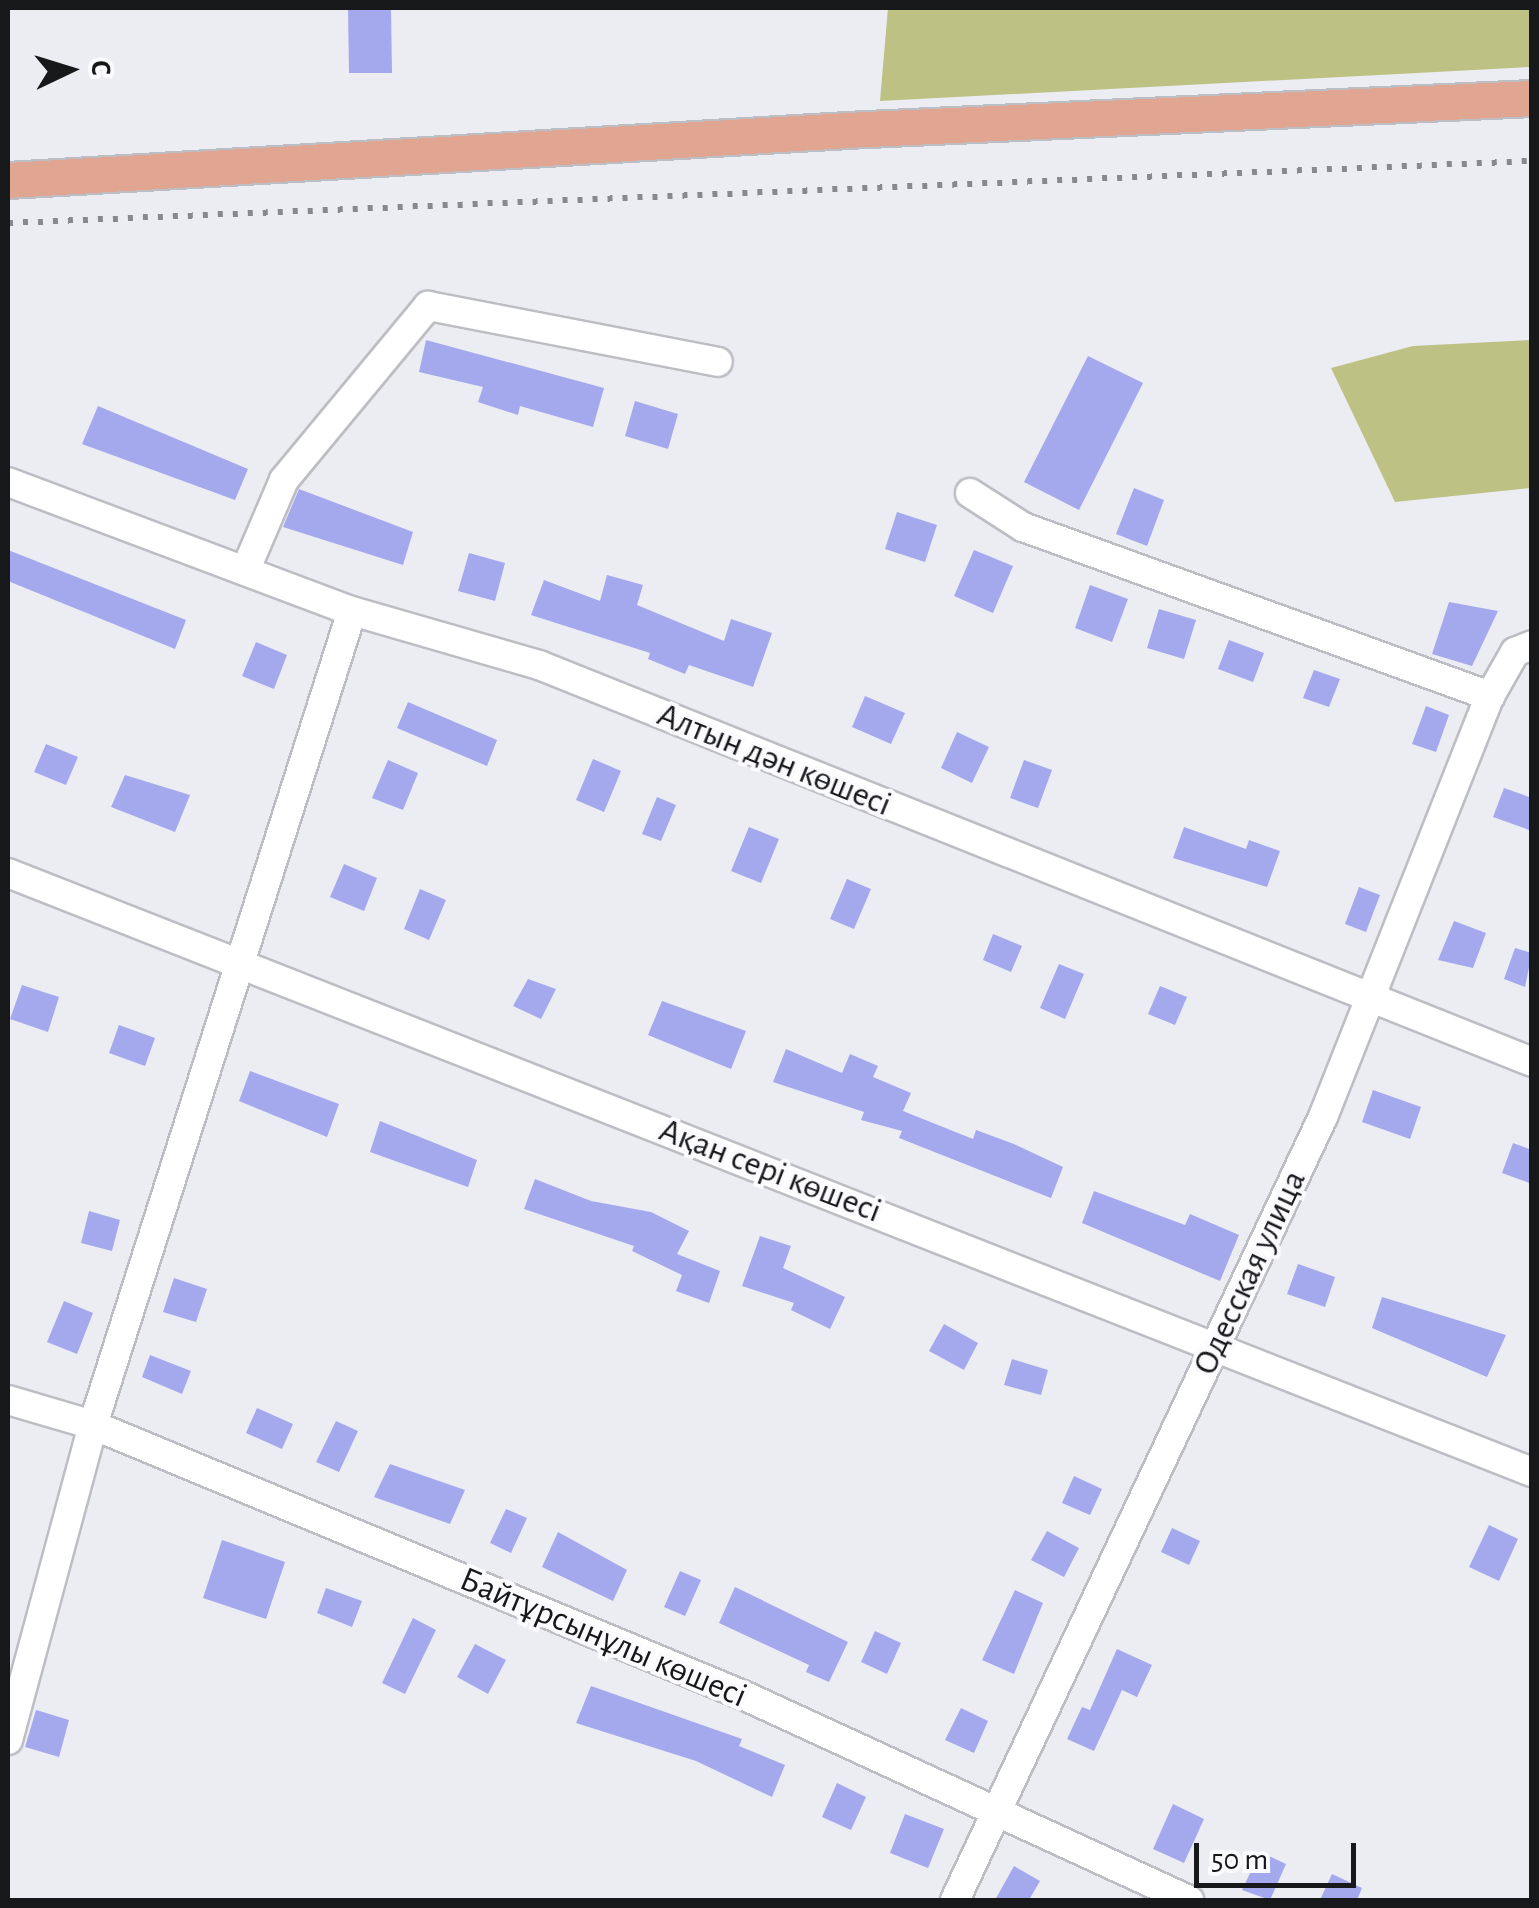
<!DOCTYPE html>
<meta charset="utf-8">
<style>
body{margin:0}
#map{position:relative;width:1539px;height:1908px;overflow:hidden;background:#ecedf3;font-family:"Alegreya Sans",sans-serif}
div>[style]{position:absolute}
.green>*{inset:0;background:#bec184}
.building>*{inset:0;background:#a4a9ee}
.roads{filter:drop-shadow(2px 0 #bdbec4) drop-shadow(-2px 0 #bdbec4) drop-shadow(0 2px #bdbec4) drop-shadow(0 -2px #bdbec4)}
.minor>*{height:28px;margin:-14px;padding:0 14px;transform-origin:14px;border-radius:14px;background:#fff}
.major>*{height:35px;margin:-17.5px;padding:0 17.5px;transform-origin:17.5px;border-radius:17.5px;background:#e0a691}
.rail>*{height:6px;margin-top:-3px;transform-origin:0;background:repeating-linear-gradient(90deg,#88898d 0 5px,transparent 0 15px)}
span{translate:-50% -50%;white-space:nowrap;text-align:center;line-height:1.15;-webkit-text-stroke:8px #fafaff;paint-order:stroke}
.street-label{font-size:35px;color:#17181a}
.frame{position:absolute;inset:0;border:10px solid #17181a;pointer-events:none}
.north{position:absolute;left:20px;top:20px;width:100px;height:100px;-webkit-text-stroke:8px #fafaff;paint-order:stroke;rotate:86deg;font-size:28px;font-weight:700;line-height:40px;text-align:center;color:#17181a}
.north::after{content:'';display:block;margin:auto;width:35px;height:45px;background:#17181a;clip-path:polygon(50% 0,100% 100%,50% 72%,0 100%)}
.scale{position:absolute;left:1194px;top:1843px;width:162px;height:45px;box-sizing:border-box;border:5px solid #17181a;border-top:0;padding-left:12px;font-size:30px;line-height:35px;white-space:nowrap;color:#17181a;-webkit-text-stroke:8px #fafaff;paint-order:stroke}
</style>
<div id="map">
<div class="green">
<i style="clip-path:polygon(888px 8px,1531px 8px,1531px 67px,880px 101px)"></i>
<i style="clip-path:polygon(1531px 340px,1531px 488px,1395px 502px,1331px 368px,1413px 346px)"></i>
</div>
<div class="building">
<i style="clip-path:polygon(348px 8px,391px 8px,392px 73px,349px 73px)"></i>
<i style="clip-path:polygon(426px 340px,604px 388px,593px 427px,520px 406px,518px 415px,478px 402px,483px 387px,419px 372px)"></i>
<i style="clip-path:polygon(1088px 356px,1143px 383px,1079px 510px,1024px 482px)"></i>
<i style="clip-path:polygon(635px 401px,678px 414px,668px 449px,625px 436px)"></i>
<i style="clip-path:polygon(98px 406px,248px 469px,235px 500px,82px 444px)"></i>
<i style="clip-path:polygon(1134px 488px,1164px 500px,1147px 546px,1116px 534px)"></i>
<i style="clip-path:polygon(299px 489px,413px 532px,403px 565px,283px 527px)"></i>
<i style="clip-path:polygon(897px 512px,937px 525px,925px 562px,885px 549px)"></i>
<i style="clip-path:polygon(8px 550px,186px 620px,175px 649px,8px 581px)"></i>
<i style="clip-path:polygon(974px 550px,1013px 566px,993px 613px,954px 596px)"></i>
<i style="clip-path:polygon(469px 553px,505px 563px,495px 601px,458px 591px)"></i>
<i style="clip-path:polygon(607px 575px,643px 585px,637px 605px,724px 641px,731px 619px,772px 633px,753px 687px,689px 665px,685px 674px,648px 659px,650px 653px,531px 615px,544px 580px,600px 601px)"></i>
<i style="clip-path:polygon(1090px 585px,1128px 599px,1112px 642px,1075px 628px)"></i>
<i style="clip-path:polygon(1449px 602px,1498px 611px,1472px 666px,1432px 654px)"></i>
<i style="clip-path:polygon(1159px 609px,1196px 620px,1184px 659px,1147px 648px)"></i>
<i style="clip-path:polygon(1229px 640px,1264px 653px,1253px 682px,1218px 669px)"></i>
<i style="clip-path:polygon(256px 642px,287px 655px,274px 689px,242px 676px)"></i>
<i style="clip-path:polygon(1314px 670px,1340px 679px,1329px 707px,1303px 698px)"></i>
<i style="clip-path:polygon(865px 696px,905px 713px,891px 744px,852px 727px)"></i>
<i style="clip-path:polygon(408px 702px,497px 740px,487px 766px,397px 728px)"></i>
<i style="clip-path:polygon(1426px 706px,1449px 715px,1436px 752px,1412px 744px)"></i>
<i style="clip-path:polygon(957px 732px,989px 747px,972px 783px,941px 768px)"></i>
<i style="clip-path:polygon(46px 744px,78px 757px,66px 785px,34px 772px)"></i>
<i style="clip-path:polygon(593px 759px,621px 771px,604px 812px,576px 800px)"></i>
<i style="clip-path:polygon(388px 760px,418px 773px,403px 810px,372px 798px)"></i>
<i style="clip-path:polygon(1024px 760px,1052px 770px,1038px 808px,1010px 798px)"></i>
<i style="clip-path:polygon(125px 775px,190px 795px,175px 832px,111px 807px)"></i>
<i style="clip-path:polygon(1504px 788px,1532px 798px,1532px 831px,1493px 817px)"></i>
<i style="clip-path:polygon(657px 797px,676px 805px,661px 841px,642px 834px)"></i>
<i style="clip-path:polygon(749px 827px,779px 839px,761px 883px,731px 871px)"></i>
<i style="clip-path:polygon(1184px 827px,1246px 849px,1249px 840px,1280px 851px,1267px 887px,1173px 858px)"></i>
<i style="clip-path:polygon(344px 864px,377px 878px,364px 911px,330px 897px)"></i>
<i style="clip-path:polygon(847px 879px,871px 889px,854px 929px,830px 919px)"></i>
<i style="clip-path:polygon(1359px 887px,1380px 895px,1366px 932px,1345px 924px)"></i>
<i style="clip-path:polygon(420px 889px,446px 900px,429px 940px,404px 929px)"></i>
<i style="clip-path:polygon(1454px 921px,1486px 933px,1473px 968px,1438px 960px)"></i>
<i style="clip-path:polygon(993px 934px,1022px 946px,1011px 972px,983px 960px)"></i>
<i style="clip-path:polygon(1515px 948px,1532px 953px,1525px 987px,1504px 979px)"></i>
<i style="clip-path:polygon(1059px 964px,1084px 974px,1065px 1019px,1040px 1008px)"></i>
<i style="clip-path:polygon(528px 979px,556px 989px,541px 1019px,513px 1006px)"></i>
<i style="clip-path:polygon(22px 985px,59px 997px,48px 1032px,10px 1019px)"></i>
<i style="clip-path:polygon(1160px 986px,1187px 997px,1175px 1025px,1148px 1014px)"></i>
<i style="clip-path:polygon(662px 1001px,746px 1031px,731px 1069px,648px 1035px)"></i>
<i style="clip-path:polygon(119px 1025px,155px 1038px,145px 1066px,109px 1053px)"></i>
<i style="clip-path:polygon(786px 1049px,842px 1073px,850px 1054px,878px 1066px,873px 1077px,911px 1093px,903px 1111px,973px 1139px,976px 1130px,1014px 1144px,1063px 1167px,1051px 1198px,899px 1138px,902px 1131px,861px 1120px,864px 1112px,773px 1082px)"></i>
<i style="clip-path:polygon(250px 1071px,339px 1104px,327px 1137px,239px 1101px)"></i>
<i style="clip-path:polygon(1373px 1090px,1421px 1107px,1410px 1139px,1362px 1122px)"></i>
<i style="clip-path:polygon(380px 1121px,477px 1160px,468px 1187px,370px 1152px)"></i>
<i style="clip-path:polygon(1513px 1143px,1532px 1150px,1532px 1184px,1502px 1173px)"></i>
<i style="clip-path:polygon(535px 1179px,591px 1201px,651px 1212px,689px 1231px,677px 1254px,720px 1271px,709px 1303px,676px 1291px,682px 1275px,632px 1251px,634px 1246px,524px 1209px)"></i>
<i style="clip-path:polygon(1094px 1191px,1185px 1225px,1190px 1214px,1239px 1235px,1220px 1281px,1082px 1223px)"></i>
<i style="clip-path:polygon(89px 1211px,120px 1220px,112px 1251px,81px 1243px)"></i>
<i style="clip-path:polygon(760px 1236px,791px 1246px,783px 1268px,845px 1297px,830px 1329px,791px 1310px,794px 1303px,742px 1286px)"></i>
<i style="clip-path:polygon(1298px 1264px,1335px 1277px,1325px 1307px,1287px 1294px)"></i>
<i style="clip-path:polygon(174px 1278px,207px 1289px,196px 1322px,163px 1312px)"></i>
<i style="clip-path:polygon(1382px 1297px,1506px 1335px,1487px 1377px,1372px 1328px)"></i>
<i style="clip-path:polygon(64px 1301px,93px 1313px,77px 1354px,47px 1342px)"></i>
<i style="clip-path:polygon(944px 1324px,978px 1343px,964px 1370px,929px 1351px)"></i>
<i style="clip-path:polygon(150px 1355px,191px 1371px,182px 1394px,142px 1377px)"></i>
<i style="clip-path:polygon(1012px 1359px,1048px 1370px,1041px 1395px,1004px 1385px)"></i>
<i style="clip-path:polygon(257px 1408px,293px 1424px,282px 1449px,246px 1433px)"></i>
<i style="clip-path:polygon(336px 1421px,358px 1431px,339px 1472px,316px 1462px)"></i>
<i style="clip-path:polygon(390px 1464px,465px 1490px,450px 1524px,374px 1497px)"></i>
<i style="clip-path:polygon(1074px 1476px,1102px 1489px,1090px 1515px,1062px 1503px)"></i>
<i style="clip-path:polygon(506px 1509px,527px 1518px,511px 1553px,490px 1543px)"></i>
<i style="clip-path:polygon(1489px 1525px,1518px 1539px,1499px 1581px,1469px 1567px)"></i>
<i style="clip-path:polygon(1172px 1528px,1200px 1541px,1189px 1565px,1161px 1552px)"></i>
<i style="clip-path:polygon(1047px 1531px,1079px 1548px,1064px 1577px,1031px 1560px)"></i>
<i style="clip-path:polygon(558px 1532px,627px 1570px,613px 1601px,542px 1567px)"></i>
<i style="clip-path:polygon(222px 1540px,285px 1562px,266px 1619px,203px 1598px)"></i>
<i style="clip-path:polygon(680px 1571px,701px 1580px,685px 1616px,664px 1607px)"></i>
<i style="clip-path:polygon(735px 1587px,848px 1642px,829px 1682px,806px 1672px,809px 1665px,719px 1623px)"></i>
<i style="clip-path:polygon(326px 1588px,362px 1601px,352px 1627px,317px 1613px)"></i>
<i style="clip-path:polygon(1015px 1590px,1043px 1603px,1014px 1674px,982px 1660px)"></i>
<i style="clip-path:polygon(413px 1618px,436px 1630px,405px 1694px,382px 1683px)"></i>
<i style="clip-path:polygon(875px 1631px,901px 1643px,887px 1674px,861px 1662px)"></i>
<i style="clip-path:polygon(475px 1644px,506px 1660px,488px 1694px,457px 1677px)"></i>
<i style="clip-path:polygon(1117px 1649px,1152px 1665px,1137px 1697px,1122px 1690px,1094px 1751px,1067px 1739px,1082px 1707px,1090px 1710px)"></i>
<i style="clip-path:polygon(591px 1686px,742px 1739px,739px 1746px,785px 1765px,772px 1797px,696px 1761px,576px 1723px)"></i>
<i style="clip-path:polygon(961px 1708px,988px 1721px,974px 1753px,945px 1740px)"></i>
<i style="clip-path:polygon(36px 1710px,69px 1720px,59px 1757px,25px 1747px)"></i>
<i style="clip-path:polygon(837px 1783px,866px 1797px,851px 1830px,822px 1817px)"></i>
<i style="clip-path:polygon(1173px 1804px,1204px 1819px,1184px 1863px,1153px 1849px)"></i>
<i style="clip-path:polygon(905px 1814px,944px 1829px,928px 1868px,890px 1853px)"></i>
<i style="clip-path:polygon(1260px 1852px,1286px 1864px,1270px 1900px,1242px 1890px)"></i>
<i style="clip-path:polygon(1014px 1866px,1040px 1881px,1029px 1900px,995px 1900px)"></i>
<i style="clip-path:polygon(1332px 1874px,1362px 1888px,1357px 1900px,1320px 1900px)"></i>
</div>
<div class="roads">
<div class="minor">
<i style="left:8px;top:482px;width:367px;rotate:20.6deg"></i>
<i style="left:352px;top:611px;width:195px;rotate:16.1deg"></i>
<i style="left:539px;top:665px;width:1069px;rotate:21.79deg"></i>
<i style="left:970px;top:493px;width:63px;rotate:32.7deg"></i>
<i style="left:1023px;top:527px;width:497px;rotate:19.9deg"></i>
<i style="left:245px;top:571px;width:99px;rotate:-66.8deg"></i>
<i style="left:284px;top:480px;width:226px;rotate:-50.4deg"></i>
<i style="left:428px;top:306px;width:295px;rotate:10.9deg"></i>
<i style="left:8px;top:873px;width:1637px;rotate:21.46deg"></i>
<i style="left:8px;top:1400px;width:89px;rotate:16.4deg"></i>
<i style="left:93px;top:1425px;width:706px;rotate:22.57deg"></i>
<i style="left:745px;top:1696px;width:489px;rotate:24.7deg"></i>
<i style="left:8px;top:1740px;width:326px;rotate:-74.9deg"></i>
<i style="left:93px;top:1425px;width:854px;rotate:-72.35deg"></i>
<i style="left:955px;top:1900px;width:865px;rotate:-64.83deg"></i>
<i style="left:1323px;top:1117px;width:453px;rotate:-68.4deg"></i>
<i style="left:1490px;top:696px;width:51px;rotate:-60.4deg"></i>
<i style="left:1515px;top:652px;width:18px;rotate:-22deg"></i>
</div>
<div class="major">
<i style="left:8px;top:180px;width:839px;rotate:-3.41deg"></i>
<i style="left:846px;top:130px;width:687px;rotate:-2.67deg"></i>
</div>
</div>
<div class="rail">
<i style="left:8px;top:223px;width:1525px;rotate:-2.33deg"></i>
</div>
<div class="street-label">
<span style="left:774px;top:760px;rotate:22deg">Алтын дән көшесі</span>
<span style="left:770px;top:1171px;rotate:21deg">Ақан сері көшесі</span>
<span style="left:1250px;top:1273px;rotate:-65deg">Одесская улица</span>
<span style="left:603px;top:1638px;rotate:23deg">Байтұрсынұлы көшесі</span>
</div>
<div class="frame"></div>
<div class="north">С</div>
<div class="scale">50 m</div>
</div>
